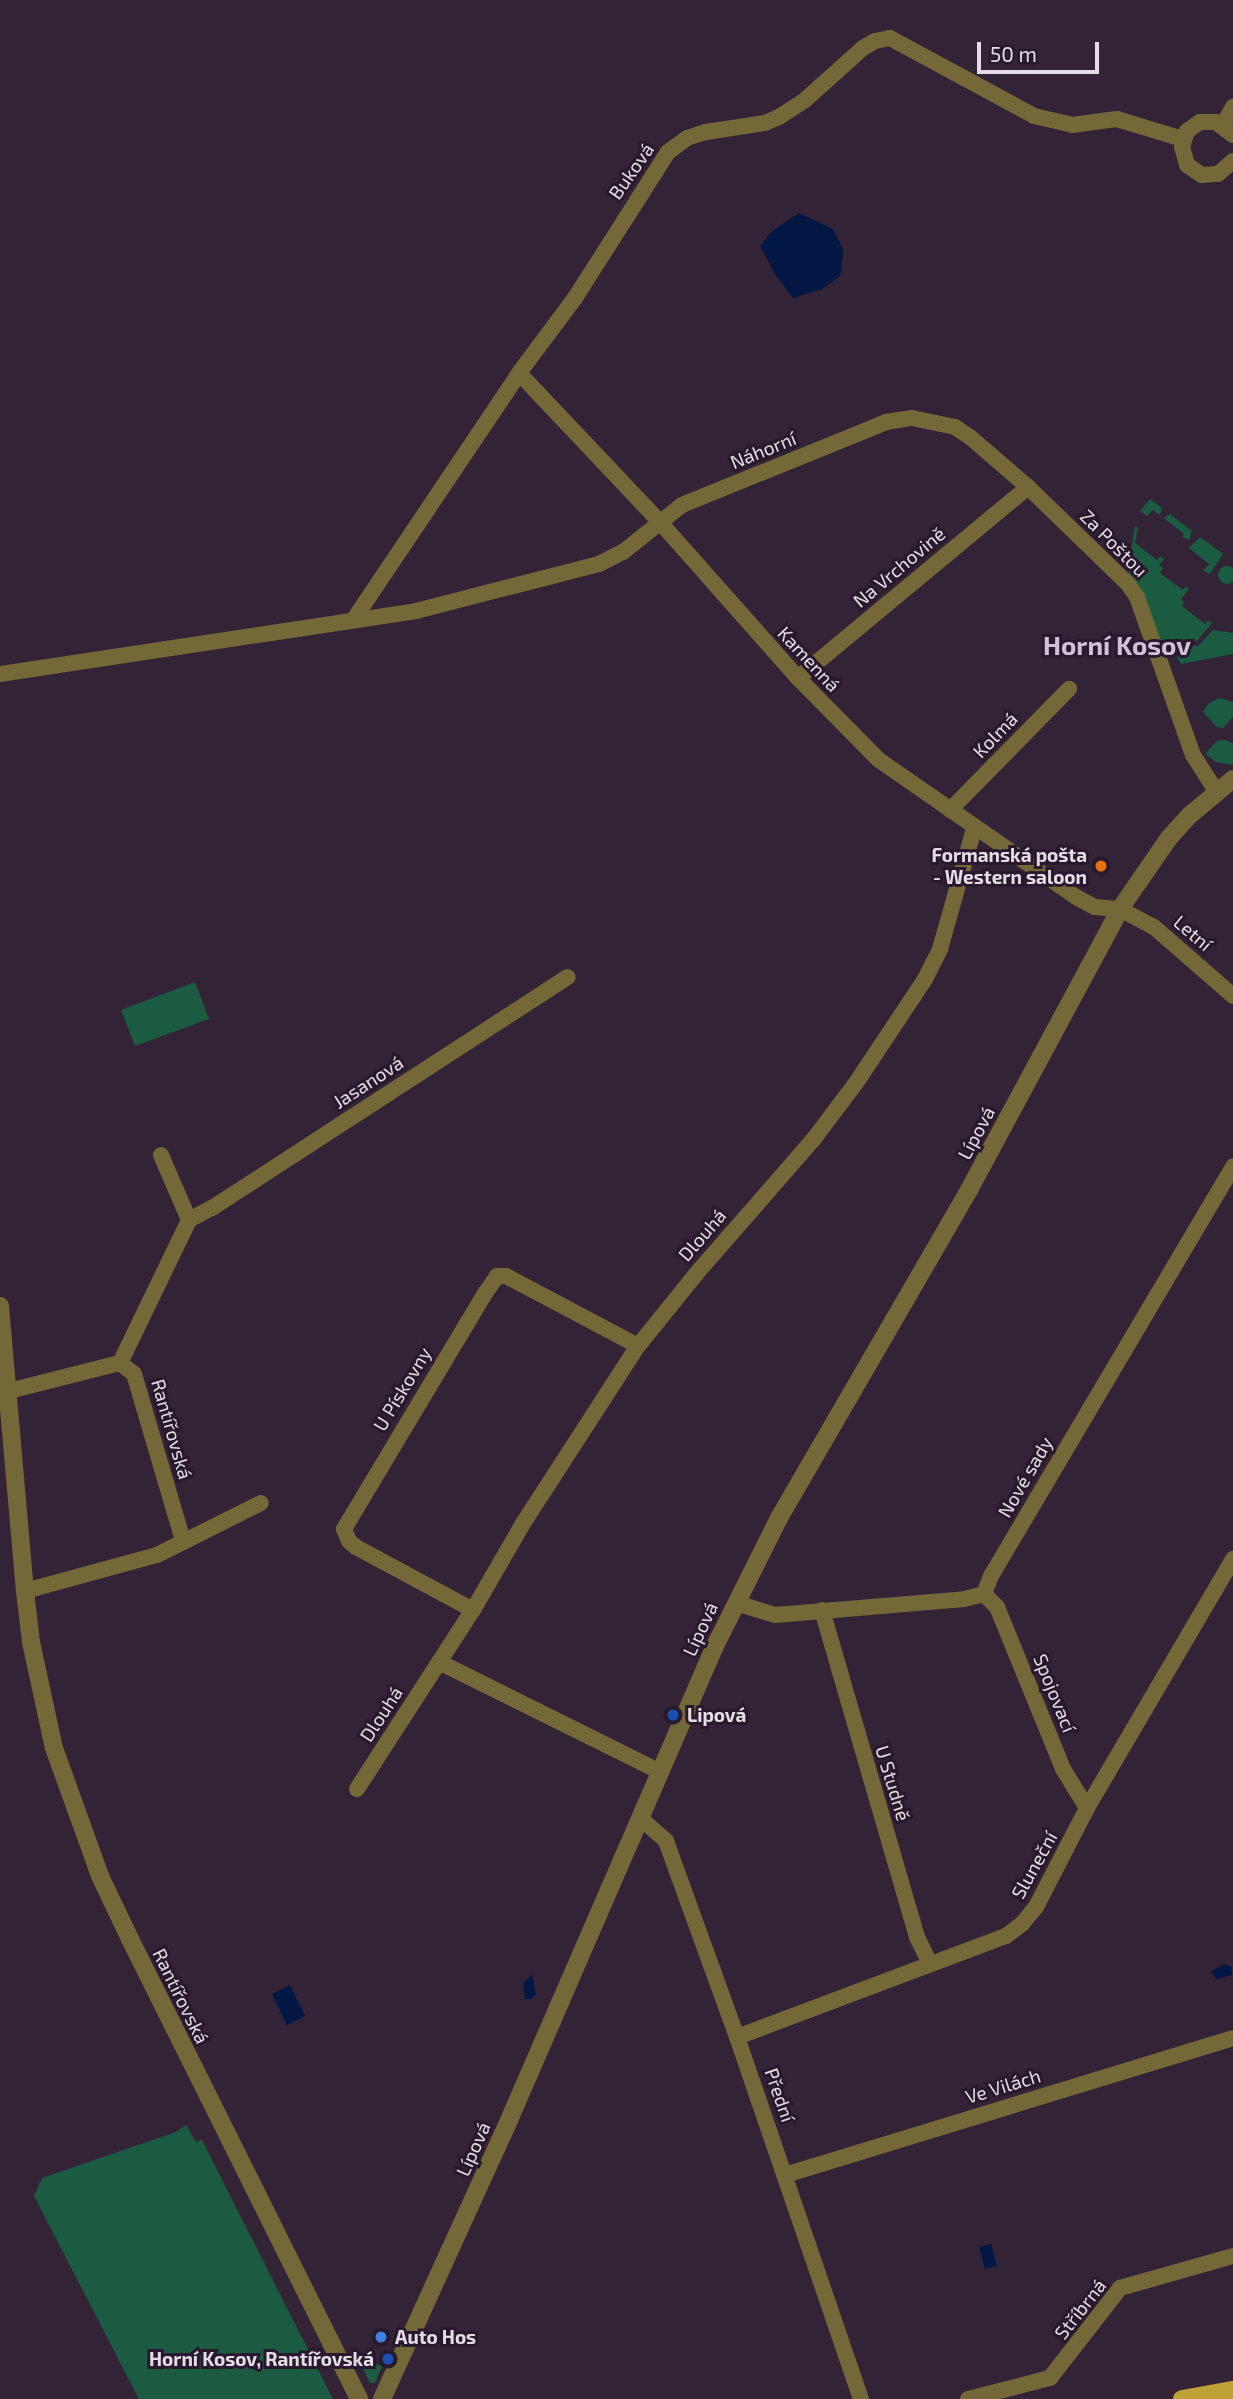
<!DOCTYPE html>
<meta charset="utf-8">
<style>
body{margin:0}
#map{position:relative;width:1233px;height:2399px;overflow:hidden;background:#322436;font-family:"Exo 2",sans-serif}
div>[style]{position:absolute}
.green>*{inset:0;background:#1a5b42}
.round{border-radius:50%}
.water>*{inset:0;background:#031744}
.minor>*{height:16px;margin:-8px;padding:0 8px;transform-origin:8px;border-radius:8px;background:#746738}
.tertiary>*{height:18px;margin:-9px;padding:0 9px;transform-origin:9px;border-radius:9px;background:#746738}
.primary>*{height:18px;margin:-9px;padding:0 9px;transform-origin:9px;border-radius:9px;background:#bfa236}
.dots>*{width:19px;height:19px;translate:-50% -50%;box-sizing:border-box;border:4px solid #281a2c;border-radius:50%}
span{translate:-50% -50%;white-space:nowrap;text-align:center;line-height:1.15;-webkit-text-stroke:6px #281a2c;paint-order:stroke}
.street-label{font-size:19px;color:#e5dce8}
.poi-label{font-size:19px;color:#e5dce8;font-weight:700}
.right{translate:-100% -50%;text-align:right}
.left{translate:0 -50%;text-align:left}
.district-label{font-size:26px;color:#d2c0d8;font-weight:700}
.scale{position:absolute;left:977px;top:42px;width:122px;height:32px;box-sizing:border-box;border:4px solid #e5dce8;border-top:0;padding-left:9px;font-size:21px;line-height:24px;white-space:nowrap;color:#e5dce8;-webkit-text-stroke:5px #281a2c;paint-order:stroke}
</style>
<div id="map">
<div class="green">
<i style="clip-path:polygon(1150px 499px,1162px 508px,1160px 515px,1153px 510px,1147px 516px,1140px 511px)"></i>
<i style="clip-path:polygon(1170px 514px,1192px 531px,1189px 540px,1182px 537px,1184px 534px,1164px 518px)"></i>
<i style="clip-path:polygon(1135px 526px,1138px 528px,1135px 543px,1157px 560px,1161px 556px,1164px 559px,1159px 565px,1163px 568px,1160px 573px,1183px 590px,1186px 586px,1189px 589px,1181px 599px,1184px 602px,1182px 606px,1205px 624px,1208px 620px,1212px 623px,1197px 641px,1176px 640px,1162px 646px,1128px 571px)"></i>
<i style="clip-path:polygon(1200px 537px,1223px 554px,1210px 574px,1203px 571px,1209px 564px,1189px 548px)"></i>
<i class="round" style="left:1218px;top:566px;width:18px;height:18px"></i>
<i style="clip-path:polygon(1213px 630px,1233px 633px,1233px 654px,1181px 664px,1177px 658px,1180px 652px,1172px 647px,1198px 646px)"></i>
<i style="clip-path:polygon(1219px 698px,1233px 702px,1233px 717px,1223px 728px,1217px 727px,1203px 712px,1208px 704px)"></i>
<i style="clip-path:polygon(1224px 740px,1233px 743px,1233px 765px,1216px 762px,1205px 754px,1217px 741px)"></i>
<i style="clip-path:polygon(195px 982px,209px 1019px,135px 1046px,121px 1010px)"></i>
<i style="clip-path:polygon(186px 2125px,196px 2142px,202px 2140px,333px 2399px,139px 2399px,34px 2196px,42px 2178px,176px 2132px)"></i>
<i style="clip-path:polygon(358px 2359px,382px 2366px,375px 2383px,370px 2383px)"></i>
</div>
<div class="water">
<i style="clip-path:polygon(799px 213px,833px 229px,843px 249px,842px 265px,840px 276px,822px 289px,793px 298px,775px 274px,760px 246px,771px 232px)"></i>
<i style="clip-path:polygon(1224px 1964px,1232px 1967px,1232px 1975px,1216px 1979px,1211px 1971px)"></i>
<i style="clip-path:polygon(532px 1974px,536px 1994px,531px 1999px,525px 1999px,523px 1984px)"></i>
<i style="clip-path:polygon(290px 1985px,305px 2016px,287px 2025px,272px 1994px)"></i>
<i style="clip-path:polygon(991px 2244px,997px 2266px,985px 2269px,979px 2247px)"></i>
</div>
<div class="minor">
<i style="left:1223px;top:125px;width:21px;rotate:-61deg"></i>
<i style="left:1233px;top:135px;width:21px;rotate:-143deg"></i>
<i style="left:1216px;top:122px;width:16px;rotate:180deg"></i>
<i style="left:1200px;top:122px;width:16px;rotate:145deg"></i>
<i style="left:1187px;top:131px;width:17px;rotate:107deg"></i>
<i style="left:1182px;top:147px;width:19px;rotate:74deg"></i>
<i style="left:1187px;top:165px;width:18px;rotate:34deg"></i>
<i style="left:1202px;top:175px;width:16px;rotate:-4deg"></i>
<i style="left:1218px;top:174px;width:20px;rotate:-41deg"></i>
<i style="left:519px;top:373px;width:204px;rotate:46.6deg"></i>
<i style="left:659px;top:521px;width:210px;rotate:48.5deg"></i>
<i style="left:798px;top:678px;width:115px;rotate:45.4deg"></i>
<i style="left:879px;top:760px;width:240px;rotate:34.8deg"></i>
<i style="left:1076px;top:897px;width:21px;rotate:28deg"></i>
<i style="left:1095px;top:907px;width:25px;rotate:5deg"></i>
<i style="left:1120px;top:909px;width:38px;rotate:28deg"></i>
<i style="left:1154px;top:927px;width:105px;rotate:41.1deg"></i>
<i style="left:354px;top:619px;width:296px;rotate:-56.1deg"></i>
<i style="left:519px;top:373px;width:94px;rotate:-53.3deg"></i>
<i style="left:575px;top:298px;width:173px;rotate:-57.5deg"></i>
<i style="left:668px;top:152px;width:24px;rotate:-36deg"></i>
<i style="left:687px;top:138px;width:20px;rotate:-18deg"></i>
<i style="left:706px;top:132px;width:60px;rotate:-8.7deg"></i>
<i style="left:765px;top:123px;width:15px;rotate:-23deg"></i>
<i style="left:779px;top:117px;width:31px;rotate:-33deg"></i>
<i style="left:805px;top:100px;width:78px;rotate:-41.9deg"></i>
<i style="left:863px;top:48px;width:14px;rotate:-30deg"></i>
<i style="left:875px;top:41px;width:15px;rotate:-11deg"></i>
<i style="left:890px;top:38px;width:164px;rotate:28.4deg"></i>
<i style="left:1034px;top:116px;width:39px;rotate:13deg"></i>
<i style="left:1072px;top:125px;width:45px;rotate:-7.6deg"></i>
<i style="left:1117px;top:119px;width:69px;rotate:16.9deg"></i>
<i style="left:0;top:674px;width:421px;rotate:-8.6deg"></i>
<i style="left:416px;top:611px;width:189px;rotate:-14.4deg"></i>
<i style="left:599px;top:564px;width:27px;rotate:-27deg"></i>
<i style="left:623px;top:552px;width:75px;rotate:-38.5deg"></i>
<i style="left:682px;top:505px;width:220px;rotate:-22.1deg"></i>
<i style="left:886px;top:422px;width:26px;rotate:-9deg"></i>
<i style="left:912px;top:418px;width:44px;rotate:11.8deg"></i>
<i style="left:955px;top:427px;width:18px;rotate:34deg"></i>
<i style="left:970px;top:437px;width:77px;rotate:40.8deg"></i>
<i style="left:1028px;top:487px;width:139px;rotate:44.1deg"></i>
<i style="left:1128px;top:584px;width:16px;rotate:55deg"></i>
<i style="left:1137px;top:597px;width:168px;rotate:70.5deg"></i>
<i style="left:1193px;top:755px;width:43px;rotate:57.4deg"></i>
<i style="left:798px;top:678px;width:299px;rotate:-39.7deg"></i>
<i style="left:950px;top:810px;width:170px;rotate:-45.5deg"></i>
<i style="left:161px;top:1155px;width:71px;rotate:66.7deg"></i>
<i style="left:120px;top:1363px;width:159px;rotate:-64.2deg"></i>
<i style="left:189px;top:1220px;width:26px;rotate:-28deg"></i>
<i style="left:212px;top:1208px;width:424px;rotate:-33deg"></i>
<i style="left:9px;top:1391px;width:114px;rotate:-14.2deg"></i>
<i style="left:120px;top:1363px;width:18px;rotate:38deg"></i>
<i style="left:134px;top:1374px;width:174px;rotate:73.6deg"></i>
<i style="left:25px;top:1591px;width:137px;rotate:-15.3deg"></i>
<i style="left:157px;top:1555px;width:116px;rotate:-26.6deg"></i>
<i style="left:984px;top:1594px;width:19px;rotate:-69deg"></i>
<i style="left:991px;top:1576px;width:476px;rotate:-59.4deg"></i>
<i style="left:984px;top:1594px;width:18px;rotate:45deg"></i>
<i style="left:997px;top:1607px;width:175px;rotate:67.8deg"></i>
<i style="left:1063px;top:1769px;width:46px;rotate:58.4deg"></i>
<i style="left:736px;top:1603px;width:41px;rotate:17.1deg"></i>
<i style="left:775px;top:1615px;width:190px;rotate:-4.8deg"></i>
<i style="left:964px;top:1599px;width:21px;rotate:-14deg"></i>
<i style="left:473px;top:1610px;width:133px;rotate:-151.7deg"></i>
<i style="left:356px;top:1547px;width:9px;rotate:-139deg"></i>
<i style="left:349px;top:1541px;width:13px;rotate:-113deg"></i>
<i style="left:344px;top:1529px;width:276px;rotate:-59.1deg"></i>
<i style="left:486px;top:1292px;width:19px;rotate:-55deg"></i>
<i style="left:497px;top:1276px;width:9px"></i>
<i style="left:506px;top:1276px;width:149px;rotate:27.9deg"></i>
<i style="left:822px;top:1610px;width:341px;rotate:73.8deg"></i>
<i style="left:917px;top:1937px;width:30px;rotate:64deg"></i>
<i style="left:439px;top:1662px;width:246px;rotate:26.4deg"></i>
<i style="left:357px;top:1789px;width:213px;rotate:-57.1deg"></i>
<i style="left:473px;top:1610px;width:98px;rotate:-60deg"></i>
<i style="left:522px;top:1525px;width:213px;rotate:-57.1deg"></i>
<i style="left:638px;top:1346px;width:92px;rotate:-51.1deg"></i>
<i style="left:696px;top:1274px;width:178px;rotate:-48.9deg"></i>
<i style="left:813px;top:1140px;width:71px;rotate:-53deg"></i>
<i style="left:856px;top:1083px;width:125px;rotate:-56.4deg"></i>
<i style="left:925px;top:979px;width:34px;rotate:-63deg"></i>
<i style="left:940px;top:949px;width:125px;rotate:-74.2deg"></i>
<i style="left:640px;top:1818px;width:35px;rotate:41deg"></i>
<i style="left:666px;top:1841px;width:208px;rotate:70.1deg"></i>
<i style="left:737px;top:2037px;width:383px;rotate:71.1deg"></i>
<i style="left:737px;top:2037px;width:287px;rotate:-20.6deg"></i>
<i style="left:1006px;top:1936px;width:20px;rotate:-37deg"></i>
<i style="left:1022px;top:1924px;width:22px;rotate:-51deg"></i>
<i style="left:1036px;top:1907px;width:111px;rotate:-62.7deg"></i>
<i style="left:1087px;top:1808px;width:289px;rotate:-59.6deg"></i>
<i style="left:785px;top:2175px;width:468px;rotate:-17deg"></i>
<i style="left:968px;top:2399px;width:85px;rotate:-14.4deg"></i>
<i style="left:1050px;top:2378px;width:114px;rotate:-52.1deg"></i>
<i style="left:1120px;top:2288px;width:117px;rotate:-15.8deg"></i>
</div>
<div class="tertiary">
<i style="left:0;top:1306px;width:286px;rotate:85deg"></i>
<i style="left:25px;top:1591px;width:51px;rotate:83.3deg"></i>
<i style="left:31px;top:1642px;width:108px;rotate:77.8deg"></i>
<i style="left:54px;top:1748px;width:136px;rotate:70.2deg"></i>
<i style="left:100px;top:1876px;width:70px;rotate:64.5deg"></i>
<i style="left:130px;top:1939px;width:514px;rotate:63.53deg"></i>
<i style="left:382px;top:2399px;width:291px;rotate:-65.5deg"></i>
<i style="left:503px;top:2134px;width:530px;rotate:-66.53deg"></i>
<i style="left:714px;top:1648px;width:145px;rotate:-63.4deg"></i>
<i style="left:779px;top:1518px;width:379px;rotate:-59.9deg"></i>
<i style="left:969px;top:1190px;width:319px;rotate:-61.7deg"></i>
<i style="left:1120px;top:909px;width:86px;rotate:-55.4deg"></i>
<i style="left:1169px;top:838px;width:31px;rotate:-48deg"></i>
<i style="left:1190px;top:815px;width:56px;rotate:-39.9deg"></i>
</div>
<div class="primary">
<i style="left:1182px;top:2399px;width:52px;rotate:-10deg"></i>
</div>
<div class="dots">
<i style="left:1101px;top:866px;background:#e8710a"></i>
<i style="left:673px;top:1715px;background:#1a4fb4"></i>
<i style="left:381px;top:2337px;background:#3f7fe0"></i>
<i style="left:388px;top:2359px;background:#1a4fb4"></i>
</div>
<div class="street-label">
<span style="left:631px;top:171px;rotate:-55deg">Buková</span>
<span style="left:763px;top:450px;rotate:-22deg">Náhorní</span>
<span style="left:1114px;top:543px;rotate:45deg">Za Poštou</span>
<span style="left:899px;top:567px;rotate:-40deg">Na Vrchovině</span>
<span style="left:809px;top:659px;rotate:47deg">Kamenná</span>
<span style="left:995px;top:735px;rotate:-46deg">Kolmá</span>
<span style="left:1193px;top:933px;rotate:40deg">Letní</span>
<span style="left:368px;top:1082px;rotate:-33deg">Jasanová</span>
<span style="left:976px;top:1133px;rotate:-62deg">Lípová</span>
<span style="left:702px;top:1235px;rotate:-49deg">Dlouhá</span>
<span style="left:402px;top:1389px;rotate:-59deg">U Pískovny</span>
<span style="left:172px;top:1429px;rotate:74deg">Rantířovská</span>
<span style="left:1025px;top:1477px;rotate:-60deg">Nové sady</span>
<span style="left:700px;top:1629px;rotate:-65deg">Lípová</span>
<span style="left:1055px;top:1693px;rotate:68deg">Spojovací</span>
<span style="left:381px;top:1714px;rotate:-57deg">Dlouhá</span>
<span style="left:893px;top:1783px;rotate:73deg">U Studně</span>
<span style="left:1034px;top:1865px;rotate:-61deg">Sluneční</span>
<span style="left:181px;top:1996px;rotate:64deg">Rantířovská</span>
<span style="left:1003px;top:2086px;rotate:-17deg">Ve Vilách</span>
<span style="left:780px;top:2095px;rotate:71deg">Přední</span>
<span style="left:473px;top:2149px;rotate:-66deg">Lípová</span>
<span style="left:1080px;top:2309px;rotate:-52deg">Stříbrná</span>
</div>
<div class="poi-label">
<span class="right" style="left:1087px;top:866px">Formanská pošta<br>- Western saloon</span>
<span class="left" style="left:687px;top:1715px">Lipová</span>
<span class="left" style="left:395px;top:2337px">Auto Hos</span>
<span class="right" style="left:374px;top:2359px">Horní Kosov, Rantířovská</span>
</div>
<div class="district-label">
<span style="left:1117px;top:645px">Horní Kosov</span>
</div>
<div class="scale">50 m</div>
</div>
